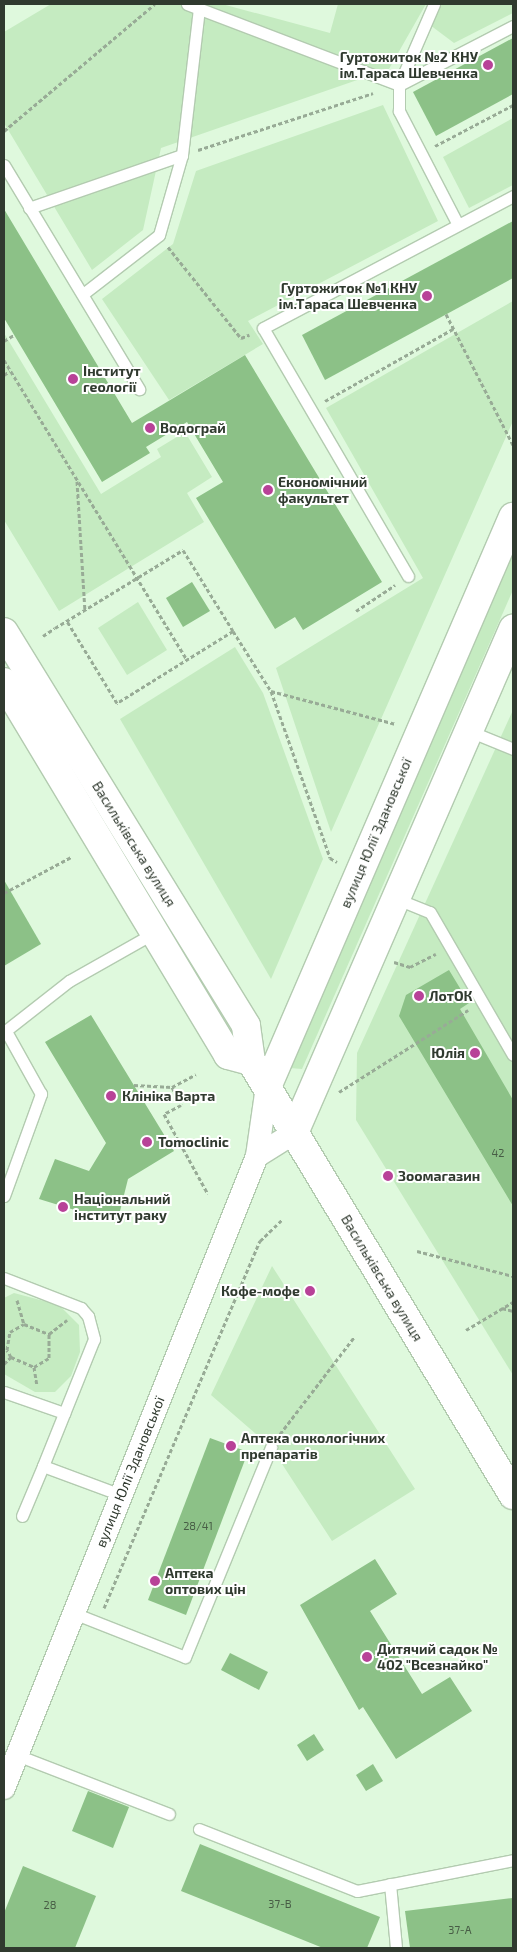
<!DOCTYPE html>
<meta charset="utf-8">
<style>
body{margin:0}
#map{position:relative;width:517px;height:1952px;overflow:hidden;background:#dff9dd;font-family:"Exo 2",sans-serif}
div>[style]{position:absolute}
.green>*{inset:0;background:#c5ebc1}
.building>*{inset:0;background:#8cc187}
.path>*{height:3px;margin-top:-1.5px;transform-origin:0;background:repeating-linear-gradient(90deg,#98ab96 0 4px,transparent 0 6.5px)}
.roads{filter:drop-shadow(1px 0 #b3cbb0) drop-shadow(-1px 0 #b3cbb0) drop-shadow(0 1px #b3cbb0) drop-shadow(0 -1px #b3cbb0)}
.lane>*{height:11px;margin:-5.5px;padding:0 5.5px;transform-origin:5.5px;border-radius:5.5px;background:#fff}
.street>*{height:22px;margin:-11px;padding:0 11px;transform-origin:11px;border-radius:11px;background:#fff}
.secondary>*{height:28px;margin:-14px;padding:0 14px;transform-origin:14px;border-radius:14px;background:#fff}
.dots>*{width:14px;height:14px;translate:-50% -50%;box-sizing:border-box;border:2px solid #fff;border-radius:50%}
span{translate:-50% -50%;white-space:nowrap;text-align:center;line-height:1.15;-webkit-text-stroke:4px #fff;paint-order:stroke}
.number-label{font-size:11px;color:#475c45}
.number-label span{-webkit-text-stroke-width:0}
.poi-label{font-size:14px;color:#303a2f;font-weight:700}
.right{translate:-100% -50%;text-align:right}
.left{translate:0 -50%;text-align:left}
.street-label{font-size:14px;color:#303a2f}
.frame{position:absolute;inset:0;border:5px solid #303a2f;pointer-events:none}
</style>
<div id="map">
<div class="green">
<i style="clip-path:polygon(51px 4px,222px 4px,330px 33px,338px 4px,426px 4px,389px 69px,161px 148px,143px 230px,92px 270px,4px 123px,4px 32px)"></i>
<i style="clip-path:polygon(440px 4px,513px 4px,513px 13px,454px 43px,430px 25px)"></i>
<i style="clip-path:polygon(383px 105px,438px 221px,248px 321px,263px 344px,169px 400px,102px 299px,173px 244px,196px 171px)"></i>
<i style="clip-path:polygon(513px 118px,513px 185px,469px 208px,443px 157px)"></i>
<i style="clip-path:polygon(513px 301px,513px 421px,331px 832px,276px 668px,423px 578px,326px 408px)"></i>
<i style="clip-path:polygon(4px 333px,101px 494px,161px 457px,157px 449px,185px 432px,212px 477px,187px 493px,204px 522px,59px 611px,4px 520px)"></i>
<i style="clip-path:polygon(513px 540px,513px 590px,302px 1069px,290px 1068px,285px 1063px)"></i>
<i style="clip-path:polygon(138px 602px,167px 650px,127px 675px,98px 628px)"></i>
<i style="clip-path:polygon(235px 647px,263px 693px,323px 859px,271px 979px,120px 719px)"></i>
<i style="clip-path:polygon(513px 710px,513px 1375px,356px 1120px,357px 1053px)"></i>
<i style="clip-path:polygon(272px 1266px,415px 1489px,332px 1541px,271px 1447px,211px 1395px)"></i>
<i style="clip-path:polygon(14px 1293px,59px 1305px,79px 1325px,80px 1352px,71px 1376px,55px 1392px,35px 1392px,4px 1374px,4px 1298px)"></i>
</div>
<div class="building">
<i style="clip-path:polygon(513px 38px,513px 94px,436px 136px,413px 92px)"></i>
<i style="clip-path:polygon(4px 209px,132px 423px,245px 355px,382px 582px,303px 630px,295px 617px,275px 629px,196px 498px,223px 482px,187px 422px,146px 447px,150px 453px,102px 482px,4px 318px)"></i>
<i style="clip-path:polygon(513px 221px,513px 278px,325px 380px,302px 335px)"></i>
<i style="clip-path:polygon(192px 582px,210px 611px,183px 627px,166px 598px)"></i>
<i style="clip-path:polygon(4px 880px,41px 944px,4px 966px)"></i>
<i style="clip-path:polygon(449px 970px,469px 1003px,460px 1009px,513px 1100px,513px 1206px,399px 1016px,406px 995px)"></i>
<i style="clip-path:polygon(91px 1015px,174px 1151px,128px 1179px,117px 1223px,39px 1199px,55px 1159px,89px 1171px,106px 1143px,45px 1042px)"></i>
<i style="clip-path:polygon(210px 1438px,248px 1452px,186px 1615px,148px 1600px)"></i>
<i style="clip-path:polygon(375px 1559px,397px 1594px,370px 1611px,422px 1694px,450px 1677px,472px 1711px,396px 1759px,363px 1707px,359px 1710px,300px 1605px)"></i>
<i style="clip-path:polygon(230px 1653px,268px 1672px,259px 1690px,221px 1670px)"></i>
<i style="clip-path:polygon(314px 1734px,324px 1750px,307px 1761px,297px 1745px)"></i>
<i style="clip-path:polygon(373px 1764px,383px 1781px,366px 1791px,356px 1775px)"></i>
<i style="clip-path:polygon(88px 1791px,129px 1807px,113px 1848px,72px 1831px)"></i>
<i style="clip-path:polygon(200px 1844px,380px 1917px,367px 1948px,323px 1948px,181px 1891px)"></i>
<i style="clip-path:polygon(23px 1866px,96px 1896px,75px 1948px,4px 1948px,4px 1913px)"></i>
<i style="clip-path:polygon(513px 1898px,513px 1948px,410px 1948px,405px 1911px)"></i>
</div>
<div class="path">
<i style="left:4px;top:131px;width:197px;rotate:-40.1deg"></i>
<i style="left:435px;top:146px;width:88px;rotate:-27.7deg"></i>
<i style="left:198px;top:150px;width:184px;rotate:-18deg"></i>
<i style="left:168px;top:247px;width:117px;rotate:51.3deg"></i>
<i style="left:241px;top:338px;width:9px;rotate:-21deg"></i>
<i style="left:446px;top:314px;width:147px;rotate:62.9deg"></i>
<i style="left:4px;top:341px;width:12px;rotate:-31deg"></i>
<i style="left:4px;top:360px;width:351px;rotate:58.6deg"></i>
<i style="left:4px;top:375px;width:7px;rotate:-34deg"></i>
<i style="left:325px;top:401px;width:147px;rotate:-29.4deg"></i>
<i style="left:77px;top:481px;width:129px;rotate:86.5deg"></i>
<i style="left:356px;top:611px;width:47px;rotate:-33.7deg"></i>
<i style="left:233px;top:631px;width:71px;rotate:57.7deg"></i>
<i style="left:271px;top:691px;width:177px;rotate:70.5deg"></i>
<i style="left:330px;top:858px;width:8px;rotate:30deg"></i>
<i style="left:43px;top:636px;width:14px;rotate:-34deg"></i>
<i style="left:55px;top:628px;width:150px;rotate:-31.4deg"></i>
<i style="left:183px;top:550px;width:95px;rotate:58.3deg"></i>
<i style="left:233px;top:631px;width:137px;rotate:148.2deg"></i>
<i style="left:117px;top:703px;width:96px;rotate:-121.4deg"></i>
<i style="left:271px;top:691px;width:129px;rotate:14.8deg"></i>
<i style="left:4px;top:893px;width:76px;rotate:-28.2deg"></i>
<i style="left:394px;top:962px;width:17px;rotate:17deg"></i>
<i style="left:410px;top:967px;width:29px;rotate:-27deg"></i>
<i style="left:134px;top:1085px;width:38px;rotate:3deg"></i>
<i style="left:172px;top:1087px;width:27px;rotate:-28deg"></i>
<i style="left:172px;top:1087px;width:20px;rotate:63deg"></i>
<i style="left:181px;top:1105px;width:19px;rotate:152deg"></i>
<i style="left:164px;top:1114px;width:91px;rotate:61.2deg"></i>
<i style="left:339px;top:1092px;width:153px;rotate:-32.4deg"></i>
<i style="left:417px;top:1251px;width:99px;rotate:14.6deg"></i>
<i style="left:17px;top:1300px;width:25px;rotate:74deg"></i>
<i style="left:24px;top:1324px;width:27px;rotate:22deg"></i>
<i style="left:49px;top:1334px;width:23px;rotate:-38deg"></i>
<i style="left:502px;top:1308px;width:11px;rotate:15deg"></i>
<i style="left:466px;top:1330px;width:55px;rotate:-30.8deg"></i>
<i style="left:11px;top:1357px;width:8px;rotate:-120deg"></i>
<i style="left:7px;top:1350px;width:18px;rotate:-81deg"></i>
<i style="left:10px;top:1332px;width:16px;rotate:-30deg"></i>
<i style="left:4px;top:1364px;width:10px;rotate:-45deg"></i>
<i style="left:11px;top:1357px;width:25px;rotate:23deg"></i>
<i style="left:34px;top:1367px;width:19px;rotate:81deg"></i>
<i style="left:34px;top:1367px;width:17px;rotate:-31deg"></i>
<i style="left:49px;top:1358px;width:24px;rotate:-90deg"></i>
<i style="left:280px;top:1434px;width:123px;rotate:-52.6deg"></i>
<i style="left:104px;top:1608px;width:399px;rotate:-67deg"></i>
<i style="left:260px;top:1241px;width:32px;rotate:-44deg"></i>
</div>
<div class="roads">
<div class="lane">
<i style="left:187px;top:4px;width:227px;rotate:20.9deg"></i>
<i style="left:399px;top:85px;width:128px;rotate:-27.4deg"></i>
<i style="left:434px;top:4px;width:88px;rotate:113.4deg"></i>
<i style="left:399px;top:85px;width:26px;rotate:90deg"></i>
<i style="left:399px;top:111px;width:128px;rotate:62.6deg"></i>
<i style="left:4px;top:165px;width:262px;rotate:58.9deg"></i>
<i style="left:29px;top:208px;width:162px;rotate:-19.1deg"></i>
<i style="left:83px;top:294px;width:96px;rotate:-37.8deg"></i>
<i style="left:159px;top:235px;width:83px;rotate:-74deg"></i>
<i style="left:182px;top:155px;width:148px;rotate:-83.4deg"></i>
<i style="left:408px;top:576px;width:287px;rotate:-120.3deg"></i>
<i style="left:263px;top:328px;width:283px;rotate:-27.8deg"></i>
<i style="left:469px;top:731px;width:48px;rotate:22.2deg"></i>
<i style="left:397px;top:899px;width:35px;rotate:22deg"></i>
<i style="left:430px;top:912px;width:165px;rotate:59.9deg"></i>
<i style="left:4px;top:1032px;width:83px;rotate:-38.1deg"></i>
<i style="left:69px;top:981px;width:98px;rotate:-29.5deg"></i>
<i style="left:4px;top:1196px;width:109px;rotate:-70.1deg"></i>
<i style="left:41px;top:1094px;width:72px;rotate:-119.1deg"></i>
<i style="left:4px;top:1278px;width:83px;rotate:21.3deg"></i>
<i style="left:81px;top:1308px;width:11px;rotate:49deg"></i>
<i style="left:88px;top:1316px;width:24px;rotate:75deg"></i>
<i style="left:94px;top:1339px;width:137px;rotate:111.9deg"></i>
<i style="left:43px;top:1466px;width:83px;rotate:20.4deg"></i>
<i style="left:4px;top:1392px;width:64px;rotate:19.3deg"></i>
<i style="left:22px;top:1516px;width:54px;rotate:-67.2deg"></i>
<i style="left:73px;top:1613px;width:120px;rotate:21.4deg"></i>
<i style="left:185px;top:1657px;width:227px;rotate:-67.7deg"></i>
<i style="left:17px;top:1755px;width:163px;rotate:21.2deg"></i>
<i style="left:199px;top:1829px;width:170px;rotate:21.4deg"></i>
<i style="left:357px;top:1891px;width:159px;rotate:-11.2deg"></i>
<i style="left:390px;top:1884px;width:64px;rotate:84.6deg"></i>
</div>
<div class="street">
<i style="left:257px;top:1156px;width:44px;rotate:-31.9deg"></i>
<i style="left:4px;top:1788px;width:681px;rotate:-68.18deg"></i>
<i style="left:257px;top:1156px;width:70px;rotate:-81.8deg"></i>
</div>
<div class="secondary">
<i style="left:4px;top:632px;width:462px;rotate:58.4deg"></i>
<i style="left:246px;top:1026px;width:35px;rotate:82deg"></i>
<i style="left:251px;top:1061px;width:507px;rotate:58.88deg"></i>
<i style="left:4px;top:682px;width:435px;rotate:59deg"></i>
<i style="left:228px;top:1055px;width:24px;rotate:15deg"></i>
<i style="left:267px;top:1087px;width:621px;rotate:-66.66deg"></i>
<i style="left:294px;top:1133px;width:550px;rotate:-66.51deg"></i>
</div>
</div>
<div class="dots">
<i style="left:488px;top:65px;background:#b84298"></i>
<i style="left:427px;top:296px;background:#b84298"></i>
<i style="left:73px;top:379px;background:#b84298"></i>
<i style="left:150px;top:428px;background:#b84298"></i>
<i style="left:268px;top:490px;background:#b84298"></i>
<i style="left:419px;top:996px;background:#b84298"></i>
<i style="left:475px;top:1053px;background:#b84298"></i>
<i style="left:111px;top:1096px;background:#b84298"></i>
<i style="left:147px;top:1142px;background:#b84298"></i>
<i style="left:388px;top:1176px;background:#b84298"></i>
<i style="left:63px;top:1207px;background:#b84298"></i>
<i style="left:310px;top:1291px;background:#b84298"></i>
<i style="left:231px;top:1446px;background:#b84298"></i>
<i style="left:155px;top:1581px;background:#b84298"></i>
<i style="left:367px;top:1657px;background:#b84298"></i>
</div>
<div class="number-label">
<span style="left:498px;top:1153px">42</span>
<span style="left:198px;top:1526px">28/41</span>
<span style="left:280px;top:1904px">37-В</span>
<span style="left:50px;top:1905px">28</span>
<span style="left:460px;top:1930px">37-А</span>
</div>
<div class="poi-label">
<span class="right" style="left:478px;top:65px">Гуртожиток №2 КНУ<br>ім.Тараса Шевченка</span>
<span class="right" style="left:417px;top:296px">Гуртожиток №1 КНУ<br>ім.Тараса Шевченка</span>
<span class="left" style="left:83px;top:379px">Інститут<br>геології</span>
<span class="left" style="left:160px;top:428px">Водограй</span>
<span class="left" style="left:278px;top:490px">Економічний<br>факультет</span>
<span class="left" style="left:429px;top:996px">ЛотОК</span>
<span class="right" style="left:465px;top:1053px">Юлія</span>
<span class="left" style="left:122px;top:1096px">Клініка Варта</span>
<span class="left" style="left:158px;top:1142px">Tomoclinic</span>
<span class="left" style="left:398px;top:1176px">Зоомагазин</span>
<span class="left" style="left:74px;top:1207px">Національний<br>інститут раку</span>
<span class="right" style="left:300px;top:1291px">Кофе-мофе</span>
<span class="left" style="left:241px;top:1446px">Аптека онкологічних<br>препаратів</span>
<span class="left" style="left:165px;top:1581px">Аптека<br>оптових цін</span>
<span class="left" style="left:377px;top:1657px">Дитячий садок №<br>402 "Всезнайко"</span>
</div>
<div class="street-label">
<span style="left:376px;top:833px;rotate:-67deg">вулиця Юлії Здановської</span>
<span style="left:134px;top:844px;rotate:58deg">Васильківська вулиця</span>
<span style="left:382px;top:1278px;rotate:59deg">Васильківська вулиця</span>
<span style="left:130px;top:1472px;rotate:-68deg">вулиця Юлії Здановської</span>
</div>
<div class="frame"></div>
</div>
